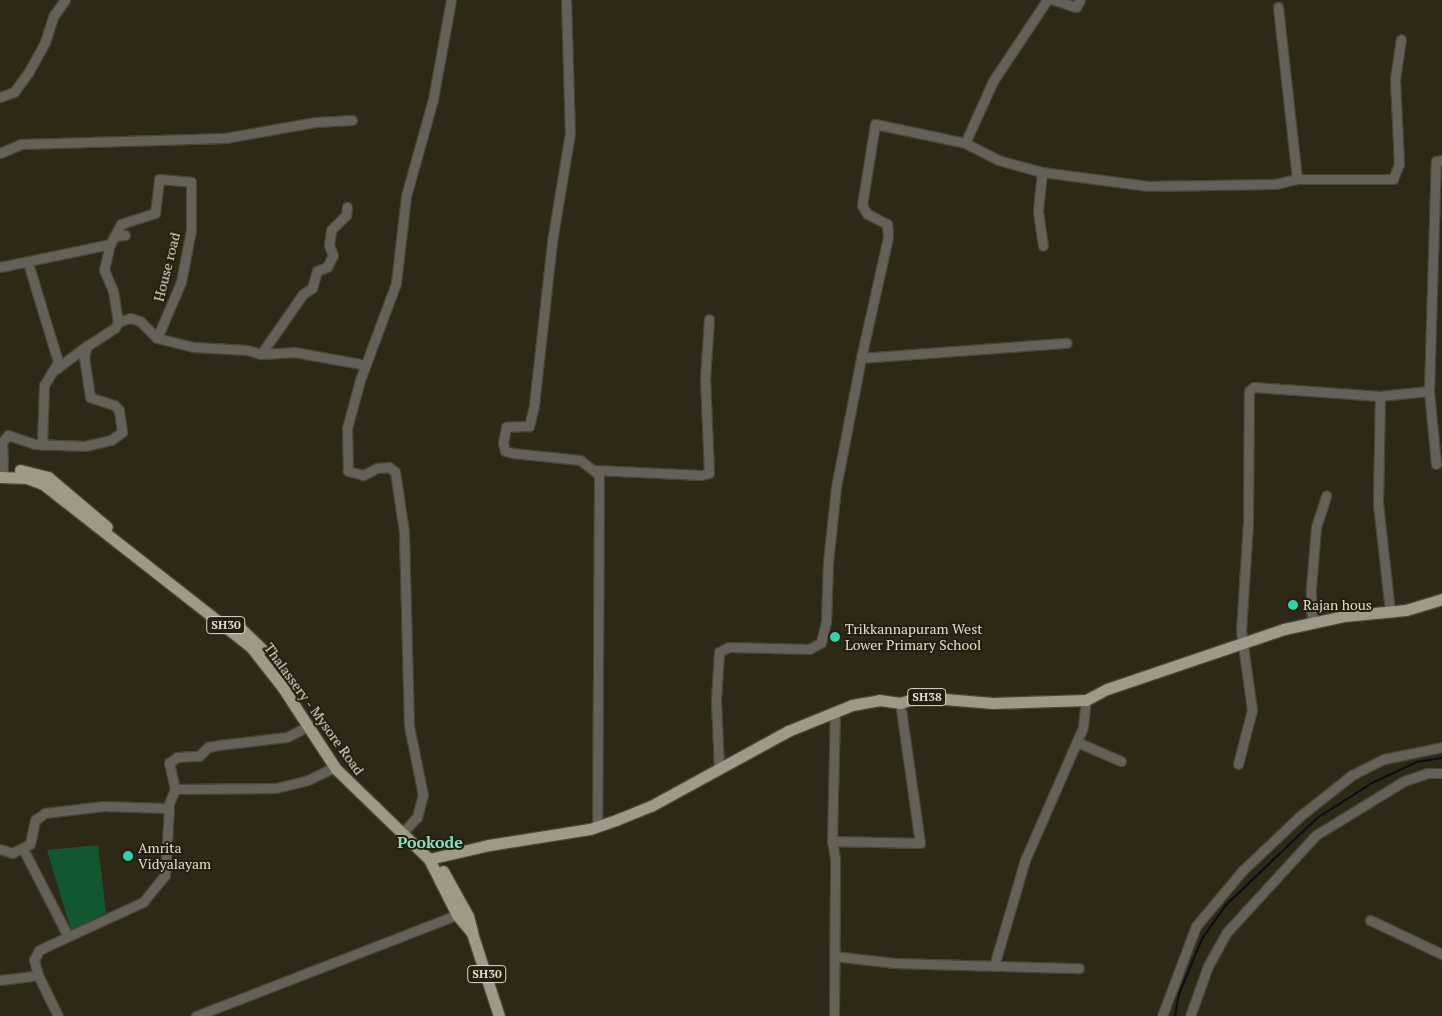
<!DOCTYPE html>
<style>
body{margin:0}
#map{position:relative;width:1442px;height:1016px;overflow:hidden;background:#2e2816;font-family:"PT Serif",serif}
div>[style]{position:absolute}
.green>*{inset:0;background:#12582f}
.stream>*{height:2px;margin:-1px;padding:0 1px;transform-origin:1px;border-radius:1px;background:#041017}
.roads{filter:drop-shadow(1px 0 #4a4534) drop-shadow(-1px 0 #4a4534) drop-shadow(0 1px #4a4534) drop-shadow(0 -1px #4a4534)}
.minor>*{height:9px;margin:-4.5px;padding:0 4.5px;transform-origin:4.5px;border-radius:4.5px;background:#646159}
.major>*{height:11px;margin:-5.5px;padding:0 5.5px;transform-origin:5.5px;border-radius:5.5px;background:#9f9a88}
.dots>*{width:14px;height:14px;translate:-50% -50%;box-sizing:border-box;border:2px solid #241e0c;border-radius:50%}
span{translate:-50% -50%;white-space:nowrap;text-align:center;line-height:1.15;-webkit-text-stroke:4px #241e0c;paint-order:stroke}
.shield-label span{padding:1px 4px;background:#241e0c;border:1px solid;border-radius:4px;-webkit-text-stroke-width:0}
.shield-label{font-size:12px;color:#e0dcd1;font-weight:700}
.street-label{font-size:14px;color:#e0dcd1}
.poi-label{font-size:14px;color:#e0dcd1}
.left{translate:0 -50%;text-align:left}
.quarter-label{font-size:16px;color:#82dfc0;font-weight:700}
</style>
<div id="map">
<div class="green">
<i style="clip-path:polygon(98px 845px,106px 913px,71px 930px,47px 850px)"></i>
</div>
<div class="stream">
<i style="left:1175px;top:1016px;width:22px;rotate:-80deg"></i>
<i style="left:1179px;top:994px;width:60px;rotate:-67.3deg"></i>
<i style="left:1202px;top:939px;width:42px;rotate:-54.8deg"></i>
<i style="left:1226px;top:905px;width:126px;rotate:-43.7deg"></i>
<i style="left:1317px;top:818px;width:67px;rotate:-32.3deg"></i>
<i style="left:1374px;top:782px;width:47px;rotate:-24.9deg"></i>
<i style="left:1417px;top:762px;width:25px;rotate:-9deg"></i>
</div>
<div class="roads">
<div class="minor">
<i style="left:566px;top:0;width:133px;rotate:88.3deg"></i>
<i style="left:570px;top:133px;width:110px;rotate:99.4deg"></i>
<i style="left:552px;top:242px;width:165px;rotate:96.3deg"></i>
<i style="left:534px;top:406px;width:21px;rotate:104deg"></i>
<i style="left:529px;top:426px;width:23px;rotate:178deg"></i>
<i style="left:506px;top:427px;width:16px;rotate:101deg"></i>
<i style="left:503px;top:443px;width:8px;rotate:76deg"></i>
<i style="left:505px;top:451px;width:8px;rotate:14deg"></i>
<i style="left:513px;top:453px;width:67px;rotate:6deg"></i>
<i style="left:580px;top:460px;width:24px;rotate:38deg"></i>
<i style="left:599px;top:475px;width:352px;rotate:90.3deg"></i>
<i style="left:1054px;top:0;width:23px;rotate:18deg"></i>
<i style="left:1076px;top:7px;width:8px;rotate:-60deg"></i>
<i style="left:1278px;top:7px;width:173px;rotate:83.7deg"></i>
<i style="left:0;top:97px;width:15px;rotate:-20deg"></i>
<i style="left:14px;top:92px;width:24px;rotate:-54deg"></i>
<i style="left:28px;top:73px;width:35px;rotate:-61deg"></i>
<i style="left:45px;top:42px;width:28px;rotate:-72deg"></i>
<i style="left:54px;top:15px;width:19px;rotate:-54deg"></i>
<i style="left:965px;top:143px;width:68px;rotate:-65.7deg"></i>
<i style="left:993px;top:81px;width:97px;rotate:-56.3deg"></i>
<i style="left:0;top:153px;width:23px;rotate:-23deg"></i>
<i style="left:21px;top:144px;width:204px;rotate:-1.7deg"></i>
<i style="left:225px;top:138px;width:92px;rotate:-10deg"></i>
<i style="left:316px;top:122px;width:36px;rotate:-3deg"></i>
<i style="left:1042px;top:172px;width:39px;rotate:96deg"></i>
<i style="left:1038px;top:211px;width:35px;rotate:82deg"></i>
<i style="left:114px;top:236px;width:11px;rotate:-5deg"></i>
<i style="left:28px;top:263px;width:103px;rotate:73.1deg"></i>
<i style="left:58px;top:362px;width:27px;rotate:121deg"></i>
<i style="left:44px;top:385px;width:60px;rotate:91.9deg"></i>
<i style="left:0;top:267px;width:112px;rotate:-11.8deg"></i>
<i style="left:118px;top:322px;width:13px;rotate:-18deg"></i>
<i style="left:130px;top:318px;width:10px;rotate:17deg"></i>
<i style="left:140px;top:321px;width:24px;rotate:45deg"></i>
<i style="left:261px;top:354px;width:33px;rotate:-3deg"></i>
<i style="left:294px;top:352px;width:73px;rotate:10.2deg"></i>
<i style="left:861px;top:358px;width:206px;rotate:-4.2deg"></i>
<i style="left:56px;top:369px;width:39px;rotate:-37deg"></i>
<i style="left:1380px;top:396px;width:108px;rotate:91.1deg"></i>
<i style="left:1378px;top:504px;width:108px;rotate:83.6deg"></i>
<i style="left:1436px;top:464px;width:73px;rotate:-95.5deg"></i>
<i style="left:1429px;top:391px;width:230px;rotate:-88.3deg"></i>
<i style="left:1436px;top:161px;width:6px;rotate:-9deg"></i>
<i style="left:3px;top:469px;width:27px;rotate:-92deg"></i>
<i style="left:2px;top:442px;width:9px;rotate:-49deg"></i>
<i style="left:8px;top:435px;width:28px;rotate:19deg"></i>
<i style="left:34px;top:444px;width:51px;rotate:2.2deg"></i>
<i style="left:85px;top:446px;width:27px;rotate:-13deg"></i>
<i style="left:111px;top:440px;width:14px;rotate:-36deg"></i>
<i style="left:122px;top:432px;width:22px;rotate:-98deg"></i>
<i style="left:119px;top:410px;width:7px;rotate:-135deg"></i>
<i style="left:114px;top:405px;width:25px;rotate:-162deg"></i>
<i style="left:90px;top:397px;width:40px;rotate:-98.5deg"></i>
<i style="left:84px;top:357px;width:11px;rotate:-75deg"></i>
<i style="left:87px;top:346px;width:33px;rotate:-33deg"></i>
<i style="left:115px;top:328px;width:7px;rotate:-63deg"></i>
<i style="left:118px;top:322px;width:31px;rotate:-99deg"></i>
<i style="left:113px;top:291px;width:23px;rotate:-113deg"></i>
<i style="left:104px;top:270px;width:27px;rotate:-77deg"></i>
<i style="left:110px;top:244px;width:23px;rotate:-61deg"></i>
<i style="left:121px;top:224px;width:36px;rotate:-18deg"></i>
<i style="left:155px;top:213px;width:34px;rotate:-83deg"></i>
<i style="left:159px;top:179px;width:32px;rotate:5deg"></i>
<i style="left:191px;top:182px;width:48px;rotate:90deg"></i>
<i style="left:191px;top:230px;width:53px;rotate:100.9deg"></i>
<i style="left:181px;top:282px;width:61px;rotate:113.2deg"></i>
<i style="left:157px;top:338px;width:38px;rotate:14deg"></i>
<i style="left:194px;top:347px;width:53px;rotate:3.2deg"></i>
<i style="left:247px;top:350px;width:15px;rotate:16deg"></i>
<i style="left:261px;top:354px;width:73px;rotate:-55deg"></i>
<i style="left:303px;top:294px;width:11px;rotate:-34deg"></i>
<i style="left:312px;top:288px;width:18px;rotate:-74deg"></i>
<i style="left:317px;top:271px;width:11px;rotate:-22deg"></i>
<i style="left:327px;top:267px;width:13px;rotate:-63deg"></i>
<i style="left:333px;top:255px;width:11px;rotate:-112deg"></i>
<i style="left:329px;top:245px;width:15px;rotate:-82deg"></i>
<i style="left:331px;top:230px;width:21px;rotate:-45deg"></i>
<i style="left:346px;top:215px;width:8px;rotate:-83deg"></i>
<i style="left:595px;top:470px;width:106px;rotate:2.7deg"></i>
<i style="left:701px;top:475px;width:8px;rotate:-14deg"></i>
<i style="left:709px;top:473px;width:94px;rotate:-92.4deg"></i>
<i style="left:705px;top:379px;width:60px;rotate:-86.2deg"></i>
<i style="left:1312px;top:624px;width:36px;rotate:-92deg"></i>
<i style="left:1311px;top:588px;width:61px;rotate:-85.3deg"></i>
<i style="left:1316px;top:527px;width:33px;rotate:-72deg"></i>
<i style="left:1077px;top:742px;width:48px;rotate:23.4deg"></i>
<i style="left:1238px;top:764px;width:56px;rotate:-75.5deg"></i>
<i style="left:1252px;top:710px;width:80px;rotate:-97.9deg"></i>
<i style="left:1241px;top:631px;width:109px;rotate:-86.3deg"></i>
<i style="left:1248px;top:522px;width:131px;rotate:-89.6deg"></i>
<i style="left:1249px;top:391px;width:6px;rotate:-39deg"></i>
<i style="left:1254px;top:387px;width:126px;rotate:4.1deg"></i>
<i style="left:1380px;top:396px;width:49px;rotate:-5.8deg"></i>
<i style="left:719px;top:769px;width:69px;rotate:-92.5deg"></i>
<i style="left:716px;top:700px;width:48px;rotate:-86.4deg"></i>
<i style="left:719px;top:652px;width:11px;rotate:-27deg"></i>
<i style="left:729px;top:647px;width:80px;rotate:1.4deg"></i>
<i style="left:809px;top:649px;width:13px;rotate:-27deg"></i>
<i style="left:821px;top:643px;width:22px;rotate:-77deg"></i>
<i style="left:826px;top:622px;width:60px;rotate:-88.1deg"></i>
<i style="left:828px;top:562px;width:75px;rotate:-83.9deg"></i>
<i style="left:836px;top:487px;width:131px;rotate:-79deg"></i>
<i style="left:861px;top:358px;width:124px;rotate:-77.4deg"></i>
<i style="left:888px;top:237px;width:13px;rotate:-94deg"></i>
<i style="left:887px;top:224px;width:22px;rotate:-153deg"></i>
<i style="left:867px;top:214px;width:10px;rotate:-119deg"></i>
<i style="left:862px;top:205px;width:82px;rotate:-80.9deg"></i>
<i style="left:875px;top:124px;width:92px;rotate:11.9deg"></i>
<i style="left:965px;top:143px;width:37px;rotate:27deg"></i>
<i style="left:998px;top:160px;width:46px;rotate:15.3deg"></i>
<i style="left:1042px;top:172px;width:107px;rotate:7.5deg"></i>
<i style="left:1148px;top:186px;width:127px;rotate:-0.9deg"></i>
<i style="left:1275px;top:184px;width:23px;rotate:-13deg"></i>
<i style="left:1297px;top:179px;width:96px"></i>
<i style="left:1393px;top:179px;width:16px;rotate:-68deg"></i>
<i style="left:1399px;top:164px;width:85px;rotate:-92.7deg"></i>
<i style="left:1395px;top:79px;width:40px;rotate:-81.5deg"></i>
<i style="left:175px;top:789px;width:27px;rotate:-103deg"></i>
<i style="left:169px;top:763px;width:10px;rotate:-37deg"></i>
<i style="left:177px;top:757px;width:22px;rotate:-3deg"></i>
<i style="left:199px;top:756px;width:13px;rotate:-45deg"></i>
<i style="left:208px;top:747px;width:11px;rotate:-10deg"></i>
<i style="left:219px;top:745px;width:68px;rotate:-6.7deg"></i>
<i style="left:287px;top:737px;width:22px;rotate:-27deg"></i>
<i style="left:404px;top:831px;width:19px;rotate:-47deg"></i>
<i style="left:417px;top:817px;width:23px;rotate:-75deg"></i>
<i style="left:423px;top:795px;width:70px;rotate:-101.5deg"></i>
<i style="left:409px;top:726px;width:194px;rotate:-91.5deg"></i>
<i style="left:404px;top:532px;width:61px;rotate:-98.5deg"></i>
<i style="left:395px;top:472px;width:8px;rotate:-140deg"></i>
<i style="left:389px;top:467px;width:12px;rotate:175deg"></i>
<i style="left:377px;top:468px;width:16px;rotate:153deg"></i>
<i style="left:363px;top:475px;width:16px;rotate:-165deg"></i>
<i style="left:348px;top:471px;width:43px;rotate:-91.3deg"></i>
<i style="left:347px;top:428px;width:50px;rotate:-74.8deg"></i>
<i style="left:360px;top:380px;width:103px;rotate:-69.6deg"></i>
<i style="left:396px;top:283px;width:88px;rotate:-83.4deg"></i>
<i style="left:406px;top:196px;width:101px;rotate:-74.4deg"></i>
<i style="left:433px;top:99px;width:101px;rotate:-79.7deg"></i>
<i style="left:832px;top:841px;width:88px;rotate:1.3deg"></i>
<i style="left:920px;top:843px;width:141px;rotate:-98.1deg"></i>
<i style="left:0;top:849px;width:13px;rotate:18deg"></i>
<i style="left:12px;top:853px;width:20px;rotate:-27deg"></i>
<i style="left:30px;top:844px;width:25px;rotate:-78deg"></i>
<i style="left:35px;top:820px;width:12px;rotate:-35deg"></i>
<i style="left:45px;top:813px;width:59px;rotate:-6.8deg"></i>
<i style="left:104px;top:806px;width:63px;rotate:1.8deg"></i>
<i style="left:167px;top:808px;width:21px;rotate:-67deg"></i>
<i style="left:175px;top:789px;width:101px;rotate:-0.6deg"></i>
<i style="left:276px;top:788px;width:33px;rotate:-14deg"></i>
<i style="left:308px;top:780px;width:30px;rotate:-26deg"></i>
<i style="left:23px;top:849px;width:98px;rotate:62.7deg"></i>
<i style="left:1370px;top:920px;width:80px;rotate:25.3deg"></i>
<i style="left:834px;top:956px;width:61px;rotate:6.5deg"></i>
<i style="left:895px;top:963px;width:184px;rotate:1.6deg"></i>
<i style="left:994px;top:966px;width:110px;rotate:-73.7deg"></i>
<i style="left:1025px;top:860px;width:145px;rotate:-66.4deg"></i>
<i style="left:1083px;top:727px;width:27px;rotate:-84deg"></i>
<i style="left:0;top:980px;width:38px;rotate:-7deg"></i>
<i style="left:58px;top:1016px;width:46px;rotate:-116deg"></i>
<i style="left:38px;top:975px;width:16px;rotate:-105deg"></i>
<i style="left:34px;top:960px;width:11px;rotate:-63deg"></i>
<i style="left:39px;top:950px;width:115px;rotate:-24.8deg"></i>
<i style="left:143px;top:902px;width:35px;rotate:-51deg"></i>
<i style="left:165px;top:875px;width:68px;rotate:-86.6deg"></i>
<i style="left:196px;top:1016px;width:280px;rotate:-21.2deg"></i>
<i style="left:834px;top:1016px;width:158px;rotate:-89.6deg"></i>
<i style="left:835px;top:858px;width:17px;rotate:-100deg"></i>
<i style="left:832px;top:841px;width:130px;rotate:-88.7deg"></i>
<i style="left:1162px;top:1016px;width:96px;rotate:-69.3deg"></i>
<i style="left:1196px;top:926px;width:72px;rotate:-50.1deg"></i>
<i style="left:1242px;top:871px;width:80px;rotate:-43.5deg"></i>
<i style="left:1300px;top:816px;width:66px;rotate:-38.3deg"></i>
<i style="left:1352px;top:775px;width:36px;rotate:-27deg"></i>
<i style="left:1384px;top:759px;width:59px;rotate:-11.7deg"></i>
<i style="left:1190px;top:1016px;width:53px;rotate:-70.2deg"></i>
<i style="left:1208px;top:966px;width:39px;rotate:-61deg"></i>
<i style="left:1227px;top:932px;width:132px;rotate:-47.5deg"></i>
<i style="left:1316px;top:835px;width:103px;rotate:-31.5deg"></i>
<i style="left:1404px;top:781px;width:24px;rotate:-19deg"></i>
<i style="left:1427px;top:773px;width:15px"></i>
</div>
<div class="major">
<i style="left:20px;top:470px;width:29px;rotate:14deg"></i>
<i style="left:48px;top:477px;width:77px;rotate:40.3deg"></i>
<i style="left:0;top:477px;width:27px;rotate:2deg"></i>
<i style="left:27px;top:478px;width:17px;rotate:21deg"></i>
<i style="left:43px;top:484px;width:264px;rotate:38.1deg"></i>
<i style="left:251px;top:647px;width:52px;rotate:52deg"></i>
<i style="left:283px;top:688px;width:97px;rotate:56.8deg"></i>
<i style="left:336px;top:769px;width:129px;rotate:44.1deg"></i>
<i style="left:429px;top:859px;width:63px;rotate:63.4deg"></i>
<i style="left:457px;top:915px;width:23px;rotate:50deg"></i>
<i style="left:472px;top:933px;width:87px;rotate:72deg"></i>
<i style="left:236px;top:624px;width:36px;rotate:44deg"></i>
<i style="left:429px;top:859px;width:62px;rotate:-13.1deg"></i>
<i style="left:489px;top:845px;width:102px;rotate:-9deg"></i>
<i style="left:590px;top:829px;width:28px;rotate:-19deg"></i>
<i style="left:616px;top:820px;width:38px;rotate:-22deg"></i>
<i style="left:651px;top:806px;width:156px;rotate:-28.7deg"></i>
<i style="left:788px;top:731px;width:69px;rotate:-22.1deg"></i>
<i style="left:852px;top:705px;width:27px;rotate:-10deg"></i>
<i style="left:879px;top:700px;width:21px;rotate:8deg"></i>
<i style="left:900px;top:703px;width:21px;rotate:-17deg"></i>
<i style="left:920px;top:697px;width:73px;rotate:4.7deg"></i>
<i style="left:993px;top:703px;width:93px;rotate:-1.8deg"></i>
<i style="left:1086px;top:700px;width:24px;rotate:-28deg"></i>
<i style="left:1107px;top:689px;width:187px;rotate:-18.7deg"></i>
<i style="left:1284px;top:629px;width:61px;rotate:-12.2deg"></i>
<i style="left:1344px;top:616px;width:62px;rotate:-5.5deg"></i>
<i style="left:1406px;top:610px;width:38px;rotate:-17deg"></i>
<i style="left:443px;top:871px;width:51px;rotate:60.9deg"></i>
<i style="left:468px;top:916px;width:16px;rotate:75deg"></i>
</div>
</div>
<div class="dots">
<i style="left:1293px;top:605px;background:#2ed4aa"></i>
<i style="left:835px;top:637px;background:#2ed4aa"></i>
<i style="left:128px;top:856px;background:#2ed4aa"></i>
</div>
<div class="shield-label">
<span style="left:226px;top:625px">SH30</span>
<span style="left:927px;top:697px">SH38</span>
<span style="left:487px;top:974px">SH30</span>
</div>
<div class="street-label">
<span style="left:167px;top:267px;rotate:-76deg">House road</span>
<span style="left:314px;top:709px;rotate:54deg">Thalassery - Mysore Road</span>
</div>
<div class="poi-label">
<span class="left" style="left:1303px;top:605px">Rajan hous</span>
<span class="left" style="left:845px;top:637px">Trikkannapuram West<br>Lower Primary School</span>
<span class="left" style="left:138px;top:856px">Amrita<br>Vidyalayam</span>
</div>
<div class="quarter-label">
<span style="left:430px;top:842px">Pookode</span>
</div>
</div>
